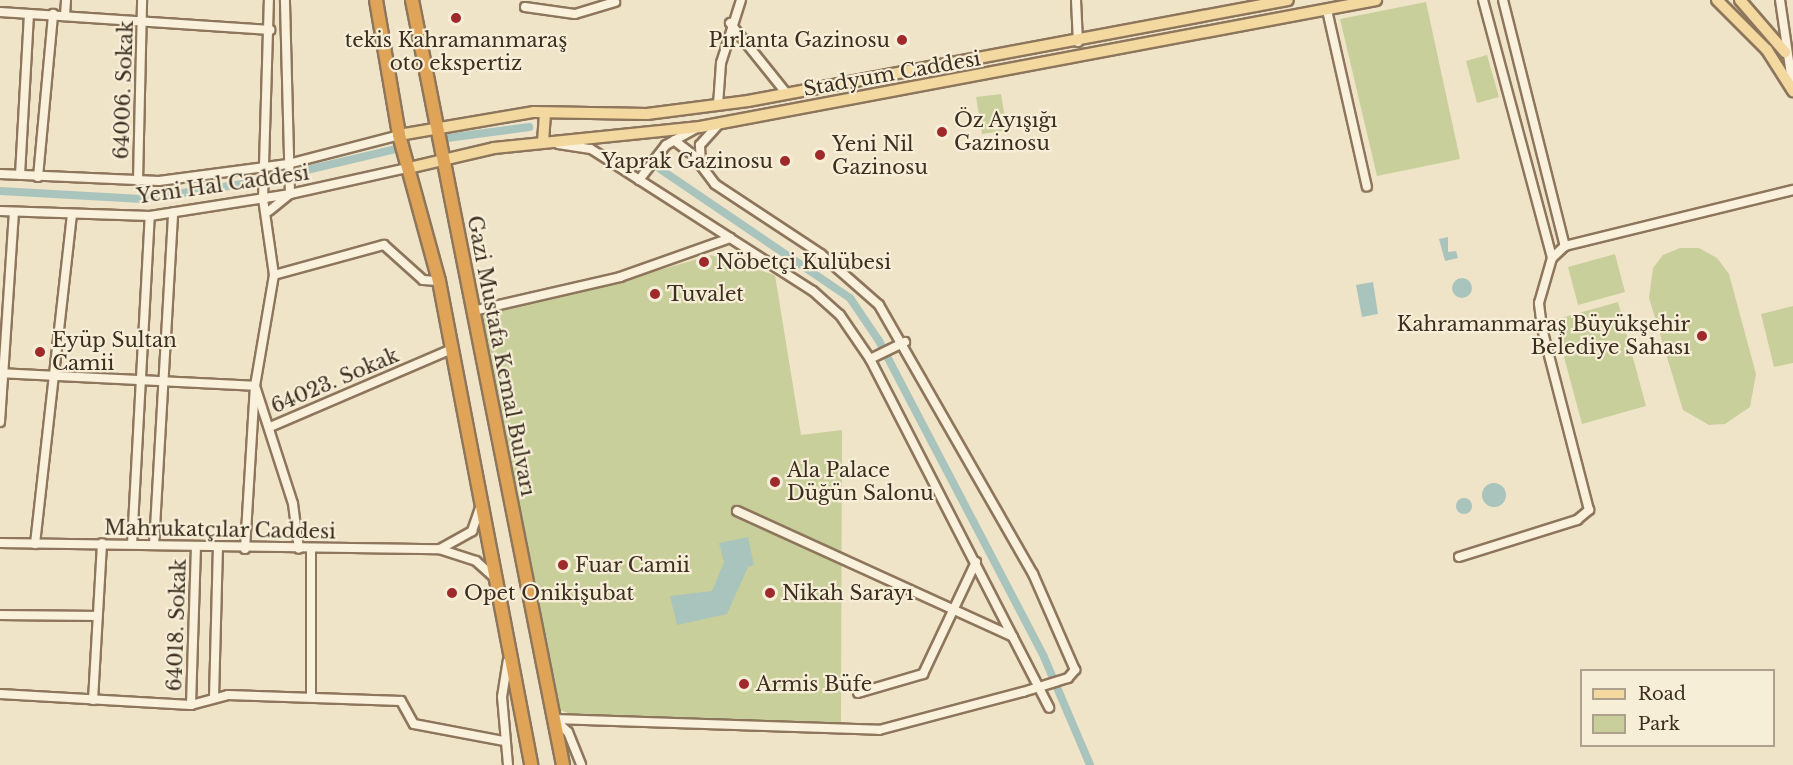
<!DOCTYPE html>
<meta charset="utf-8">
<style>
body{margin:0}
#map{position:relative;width:1793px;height:765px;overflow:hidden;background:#f0e4c8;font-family:"Libre Baskerville",serif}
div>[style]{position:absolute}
.green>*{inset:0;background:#c9cf9b}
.water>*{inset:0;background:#a9c4bc}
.round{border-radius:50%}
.canal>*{height:8px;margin:-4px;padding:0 4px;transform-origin:4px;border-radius:4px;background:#a9c4bc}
.roads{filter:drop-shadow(2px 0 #8d765c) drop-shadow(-2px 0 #8d765c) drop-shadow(0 2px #8d765c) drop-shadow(0 -2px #8d765c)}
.minor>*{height:8px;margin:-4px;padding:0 4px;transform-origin:4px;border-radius:4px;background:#faf1dc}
.major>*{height:10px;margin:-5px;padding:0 5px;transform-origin:5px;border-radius:5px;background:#f3d9a0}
.highway>*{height:12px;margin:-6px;padding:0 6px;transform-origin:6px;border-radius:6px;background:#e0a458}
.dots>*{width:16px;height:16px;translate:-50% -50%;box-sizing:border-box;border:3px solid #f7eed8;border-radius:50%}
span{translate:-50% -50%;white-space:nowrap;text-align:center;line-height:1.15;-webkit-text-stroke:4.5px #f7eed8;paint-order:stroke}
.poi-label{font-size:20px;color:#3d2e20}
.right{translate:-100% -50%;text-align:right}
.left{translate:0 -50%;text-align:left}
.street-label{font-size:20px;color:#3d2e20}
.legend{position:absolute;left:1580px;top:669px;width:195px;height:78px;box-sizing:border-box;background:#f7eed8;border:2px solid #ada18e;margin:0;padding:8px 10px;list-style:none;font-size:18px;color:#3d2e20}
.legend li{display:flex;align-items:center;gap:12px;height:30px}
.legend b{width:30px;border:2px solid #ada18e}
</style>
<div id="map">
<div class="green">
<i style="clip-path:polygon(1426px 2px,1460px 159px,1377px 176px,1340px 19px)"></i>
<i style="clip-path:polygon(1487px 55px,1499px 97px,1477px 103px,1466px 61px)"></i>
<i style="clip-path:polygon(1001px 94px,1007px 130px,982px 134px,976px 97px)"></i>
<i style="clip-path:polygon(1680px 248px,1699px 248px,1717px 258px,1729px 274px,1756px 374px,1750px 407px,1725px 424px,1709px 425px,1683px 410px,1649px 298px,1653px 268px,1663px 255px)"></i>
<i style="clip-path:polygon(1615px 254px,1625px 292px,1578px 305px,1568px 267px)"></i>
<i style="clip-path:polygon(711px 255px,775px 275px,801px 435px,842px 430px,841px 724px,573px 715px,555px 708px,473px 311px,622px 281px)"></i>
<i style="clip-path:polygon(1618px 302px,1646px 406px,1582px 424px,1554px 320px)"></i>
<i style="clip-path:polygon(1793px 306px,1793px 363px,1774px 367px,1761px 314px)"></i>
</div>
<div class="water">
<i style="clip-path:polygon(1448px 237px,1448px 252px,1456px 251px,1458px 258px,1445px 261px,1439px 239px)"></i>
<i class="round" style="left:1452px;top:278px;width:20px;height:20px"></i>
<i style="clip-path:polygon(1373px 282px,1378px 314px,1362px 317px,1356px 285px)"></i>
<i class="round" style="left:1482px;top:483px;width:24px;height:24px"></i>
<i class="round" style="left:1456px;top:498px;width:16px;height:16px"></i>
<i style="clip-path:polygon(748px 537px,754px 565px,748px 567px,727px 614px,677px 625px,670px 596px,712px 591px,724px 562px,719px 543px)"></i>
</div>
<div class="canal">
<i style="left:447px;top:138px;width:83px;rotate:-7.6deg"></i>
<i style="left:660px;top:169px;width:230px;rotate:34.2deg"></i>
<i style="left:850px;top:298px;width:52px;rotate:56deg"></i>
<i style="left:879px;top:341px;width:356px;rotate:62.4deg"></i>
<i style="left:1044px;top:657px;width:117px;rotate:66.9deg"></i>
<i style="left:294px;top:173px;width:101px;rotate:-13.2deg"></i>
<i style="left:0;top:191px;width:142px;rotate:3.2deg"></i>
<i style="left:142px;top:199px;width:108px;rotate:-8.5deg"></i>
</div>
<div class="roads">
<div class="minor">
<i style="left:1076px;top:0;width:42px;rotate:87.3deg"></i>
<i style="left:1483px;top:0;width:267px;rotate:75deg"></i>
<i style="left:1503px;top:0;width:254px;rotate:75.9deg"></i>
<i style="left:1780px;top:0;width:89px;rotate:81.6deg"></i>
<i style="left:525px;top:7px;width:50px;rotate:8deg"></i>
<i style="left:575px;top:14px;width:42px;rotate:-16.7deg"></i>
<i style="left:1327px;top:10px;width:181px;rotate:77.3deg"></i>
<i style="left:0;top:12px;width:271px;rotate:3.8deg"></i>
<i style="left:65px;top:15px;width:15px;rotate:-86deg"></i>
<i style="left:730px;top:23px;width:91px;rotate:51.2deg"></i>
<i style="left:718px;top:105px;width:42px;rotate:-85.9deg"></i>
<i style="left:721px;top:63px;width:66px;rotate:-72.4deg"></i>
<i style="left:558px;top:144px;width:33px;rotate:9deg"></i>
<i style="left:591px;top:149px;width:165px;rotate:32.6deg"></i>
<i style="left:701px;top:165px;width:20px;rotate:-93deg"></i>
<i style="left:700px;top:145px;width:30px;rotate:-48deg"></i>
<i style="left:0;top:174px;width:159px;rotate:2.5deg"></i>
<i style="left:159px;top:181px;width:130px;rotate:-7.5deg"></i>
<i style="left:288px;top:164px;width:115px;rotate:-14.6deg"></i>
<i style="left:20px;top:175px;width:161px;rotate:-86.8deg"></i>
<i style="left:38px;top:177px;width:164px;rotate:-84.7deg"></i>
<i style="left:639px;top:180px;width:44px;rotate:-52.4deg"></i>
<i style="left:666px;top:145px;width:33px;rotate:-29deg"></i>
<i style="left:138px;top:181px;width:181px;rotate:-88.7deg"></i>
<i style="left:0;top:211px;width:150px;rotate:1.9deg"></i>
<i style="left:150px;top:216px;width:142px;rotate:-8.9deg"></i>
<i style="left:290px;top:194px;width:125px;rotate:-12.5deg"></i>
<i style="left:269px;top:211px;width:27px;rotate:-39deg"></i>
<i style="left:290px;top:194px;width:194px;rotate:-91.5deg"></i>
<i style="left:274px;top:275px;width:114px;rotate:-15.3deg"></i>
<i style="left:384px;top:245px;width:52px;rotate:41.9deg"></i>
<i style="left:423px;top:280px;width:16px;rotate:4deg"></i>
<i style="left:473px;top:311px;width:151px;rotate:-13deg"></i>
<i style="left:620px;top:277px;width:117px;rotate:-19.5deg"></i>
<i style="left:730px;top:238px;width:98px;rotate:32.6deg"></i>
<i style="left:813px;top:291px;width:36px;rotate:42deg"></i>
<i style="left:840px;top:315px;width:53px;rotate:55.7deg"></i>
<i style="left:870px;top:359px;width:392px;rotate:62.8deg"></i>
<i style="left:870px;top:359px;width:39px;rotate:-26deg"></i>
<i style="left:0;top:373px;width:255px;rotate:2.9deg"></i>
<i style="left:255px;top:386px;width:124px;rotate:72.1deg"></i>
<i style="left:293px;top:504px;width:45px;rotate:82.4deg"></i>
<i style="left:0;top:422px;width:210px;rotate:-86.2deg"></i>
<i style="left:270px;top:427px;width:198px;rotate:-23.2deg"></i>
<i style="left:737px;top:511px;width:303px;rotate:24.5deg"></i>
<i style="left:0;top:543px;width:439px;rotate:0.8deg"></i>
<i style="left:439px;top:549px;width:39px;rotate:18deg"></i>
<i style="left:476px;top:561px;width:25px;rotate:42deg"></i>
<i style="left:35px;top:544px;width:332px;rotate:-83.6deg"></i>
<i style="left:132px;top:544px;width:328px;rotate:-86.9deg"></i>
<i style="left:154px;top:545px;width:333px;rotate:-86.7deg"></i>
<i style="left:245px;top:549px;width:163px;rotate:-86.5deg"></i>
<i style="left:255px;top:386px;width:113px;rotate:-80.3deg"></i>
<i style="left:274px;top:275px;width:77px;rotate:-98.2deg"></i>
<i style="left:263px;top:199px;width:199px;rotate:-88.3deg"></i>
<i style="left:311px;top:549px;width:145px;rotate:90deg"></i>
<i style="left:440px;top:549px;width:37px;rotate:-29deg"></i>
<i style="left:472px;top:531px;width:24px;rotate:-71deg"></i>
<i style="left:1459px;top:557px;width:124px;rotate:-17.4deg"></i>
<i style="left:1577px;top:520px;width:16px;rotate:-40deg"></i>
<i style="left:1589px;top:510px;width:188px;rotate:-104.5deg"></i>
<i style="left:1542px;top:328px;width:25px;rotate:-97deg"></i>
<i style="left:1539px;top:303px;width:47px;rotate:-73.9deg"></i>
<i style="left:1552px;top:258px;width:18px;rotate:-43deg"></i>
<i style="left:1565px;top:246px;width:235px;rotate:-13.8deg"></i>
<i style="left:0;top:615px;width:97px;rotate:0.6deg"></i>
<i style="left:858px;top:693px;width:68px;rotate:-16.3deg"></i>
<i style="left:923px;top:674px;width:124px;rotate:-64.7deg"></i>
<i style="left:0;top:694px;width:191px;rotate:3.3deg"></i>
<i style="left:191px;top:705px;width:38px;rotate:-15deg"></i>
<i style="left:228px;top:695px;width:173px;rotate:2deg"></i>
<i style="left:401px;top:701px;width:26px;rotate:61deg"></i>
<i style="left:414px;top:724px;width:92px;rotate:10.7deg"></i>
<i style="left:214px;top:698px;width:150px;rotate:-88.5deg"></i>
<i style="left:93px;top:700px;width:157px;rotate:-86.7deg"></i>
<i style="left:191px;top:705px;width:158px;rotate:-88.2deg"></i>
<i style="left:554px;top:719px;width:325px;rotate:1.9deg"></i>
<i style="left:879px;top:730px;width:149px;rotate:-14.8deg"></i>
<i style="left:1023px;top:692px;width:47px;rotate:-17.3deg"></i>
<i style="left:1068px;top:678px;width:11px;rotate:-49deg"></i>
<i style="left:1075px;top:670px;width:105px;rotate:-113.6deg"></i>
<i style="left:1033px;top:574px;width:310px;rotate:-119.8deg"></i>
<i style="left:879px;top:305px;width:77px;rotate:-138.7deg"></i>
<i style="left:821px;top:254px;width:127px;rotate:-146.6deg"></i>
<i style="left:715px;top:184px;width:36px;rotate:-127deg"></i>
<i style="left:693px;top:155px;width:24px;rotate:-142deg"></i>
<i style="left:554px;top:719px;width:19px;rotate:43deg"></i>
<i style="left:568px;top:732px;width:35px;rotate:68deg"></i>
<i style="left:508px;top:765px;width:68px;rotate:-95deg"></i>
<i style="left:502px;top:697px;width:36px;rotate:-81deg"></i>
</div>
<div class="major">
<i style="left:1717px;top:0;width:71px;rotate:45deg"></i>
<i style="left:1767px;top:50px;width:49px;rotate:57.6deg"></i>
<i style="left:1740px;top:0;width:69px;rotate:49.1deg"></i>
<i style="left:399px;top:135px;width:137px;rotate:-9.7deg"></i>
<i style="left:534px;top:112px;width:113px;rotate:1deg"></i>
<i style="left:647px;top:114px;width:102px;rotate:-7.3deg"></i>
<i style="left:748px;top:101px;width:549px;rotate:-10.59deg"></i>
<i style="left:543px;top:142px;width:27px;rotate:-86deg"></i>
<i style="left:413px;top:167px;width:83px;rotate:-13.2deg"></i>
<i style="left:494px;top:148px;width:207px;rotate:-5.8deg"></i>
<i style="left:700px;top:127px;width:688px;rotate:-10.64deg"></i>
</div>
<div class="highway">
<i style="left:376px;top:0;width:137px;rotate:80.3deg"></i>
<i style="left:399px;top:135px;width:151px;rotate:74.7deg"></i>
<i style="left:439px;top:281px;width:493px;rotate:79.2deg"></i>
<i style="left:412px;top:0;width:780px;rotate:78.83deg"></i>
</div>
</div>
<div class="dots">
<i style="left:456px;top:18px;background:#9e2a2b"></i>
<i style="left:902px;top:40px;background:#9e2a2b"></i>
<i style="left:942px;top:132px;background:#9e2a2b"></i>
<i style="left:820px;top:155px;background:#9e2a2b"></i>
<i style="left:785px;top:161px;background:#9e2a2b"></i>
<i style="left:704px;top:262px;background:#9e2a2b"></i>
<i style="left:655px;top:294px;background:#9e2a2b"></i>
<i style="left:1702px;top:336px;background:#9e2a2b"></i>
<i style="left:40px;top:352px;background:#9e2a2b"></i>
<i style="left:775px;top:482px;background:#9e2a2b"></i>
<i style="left:563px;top:565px;background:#9e2a2b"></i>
<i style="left:452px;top:593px;background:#9e2a2b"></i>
<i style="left:770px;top:593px;background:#9e2a2b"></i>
<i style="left:744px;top:684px;background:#9e2a2b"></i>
</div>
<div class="poi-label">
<span style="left:456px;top:52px">tekis Kahramanmaraş<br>oto ekspertiz</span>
<span class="right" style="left:890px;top:40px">Pırlanta Gazinosu</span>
<span class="left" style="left:954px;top:132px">Öz Ayışığı<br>Gazinosu</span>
<span class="left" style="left:832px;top:156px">Yeni Nil<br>Gazinosu</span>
<span class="right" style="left:773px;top:161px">Yaprak Gazinosu</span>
<span class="left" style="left:716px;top:262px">Nöbetçi Kulübesi</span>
<span class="left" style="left:667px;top:294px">Tuvalet</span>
<span class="right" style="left:1690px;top:336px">Kahramanmaraş Büyükşehir<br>Belediye Sahası</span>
<span class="left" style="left:52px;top:352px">Eyüp Sultan<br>Camii</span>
<span class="left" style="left:787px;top:482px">Ala Palace<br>Düğün Salonu</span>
<span class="left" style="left:575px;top:565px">Fuar Camii</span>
<span class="left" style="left:464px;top:593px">Opet Onikişubat</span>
<span class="left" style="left:782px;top:593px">Nikah Sarayı</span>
<span class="left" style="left:756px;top:684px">Armis Büfe</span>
</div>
<div class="street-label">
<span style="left:892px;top:74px;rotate:-10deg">Stadyum Caddesi</span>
<span style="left:124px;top:90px;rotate:-88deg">64006. Sokak</span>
<span style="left:223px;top:185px;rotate:-8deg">Yeni Hal Caddesi</span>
<span style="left:501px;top:356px;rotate:79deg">Gazi Mustafa Kemal Bulvarı</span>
<span style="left:335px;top:381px;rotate:-23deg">64023. Sokak</span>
<span style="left:220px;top:530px;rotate:1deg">Mahrukatçılar Caddesi</span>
<span style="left:177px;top:625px;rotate:-88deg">64018. Sokak</span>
</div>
<ul class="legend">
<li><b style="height:8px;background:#f3d9a0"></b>Road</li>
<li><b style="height:16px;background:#c9cf9b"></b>Park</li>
</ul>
</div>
